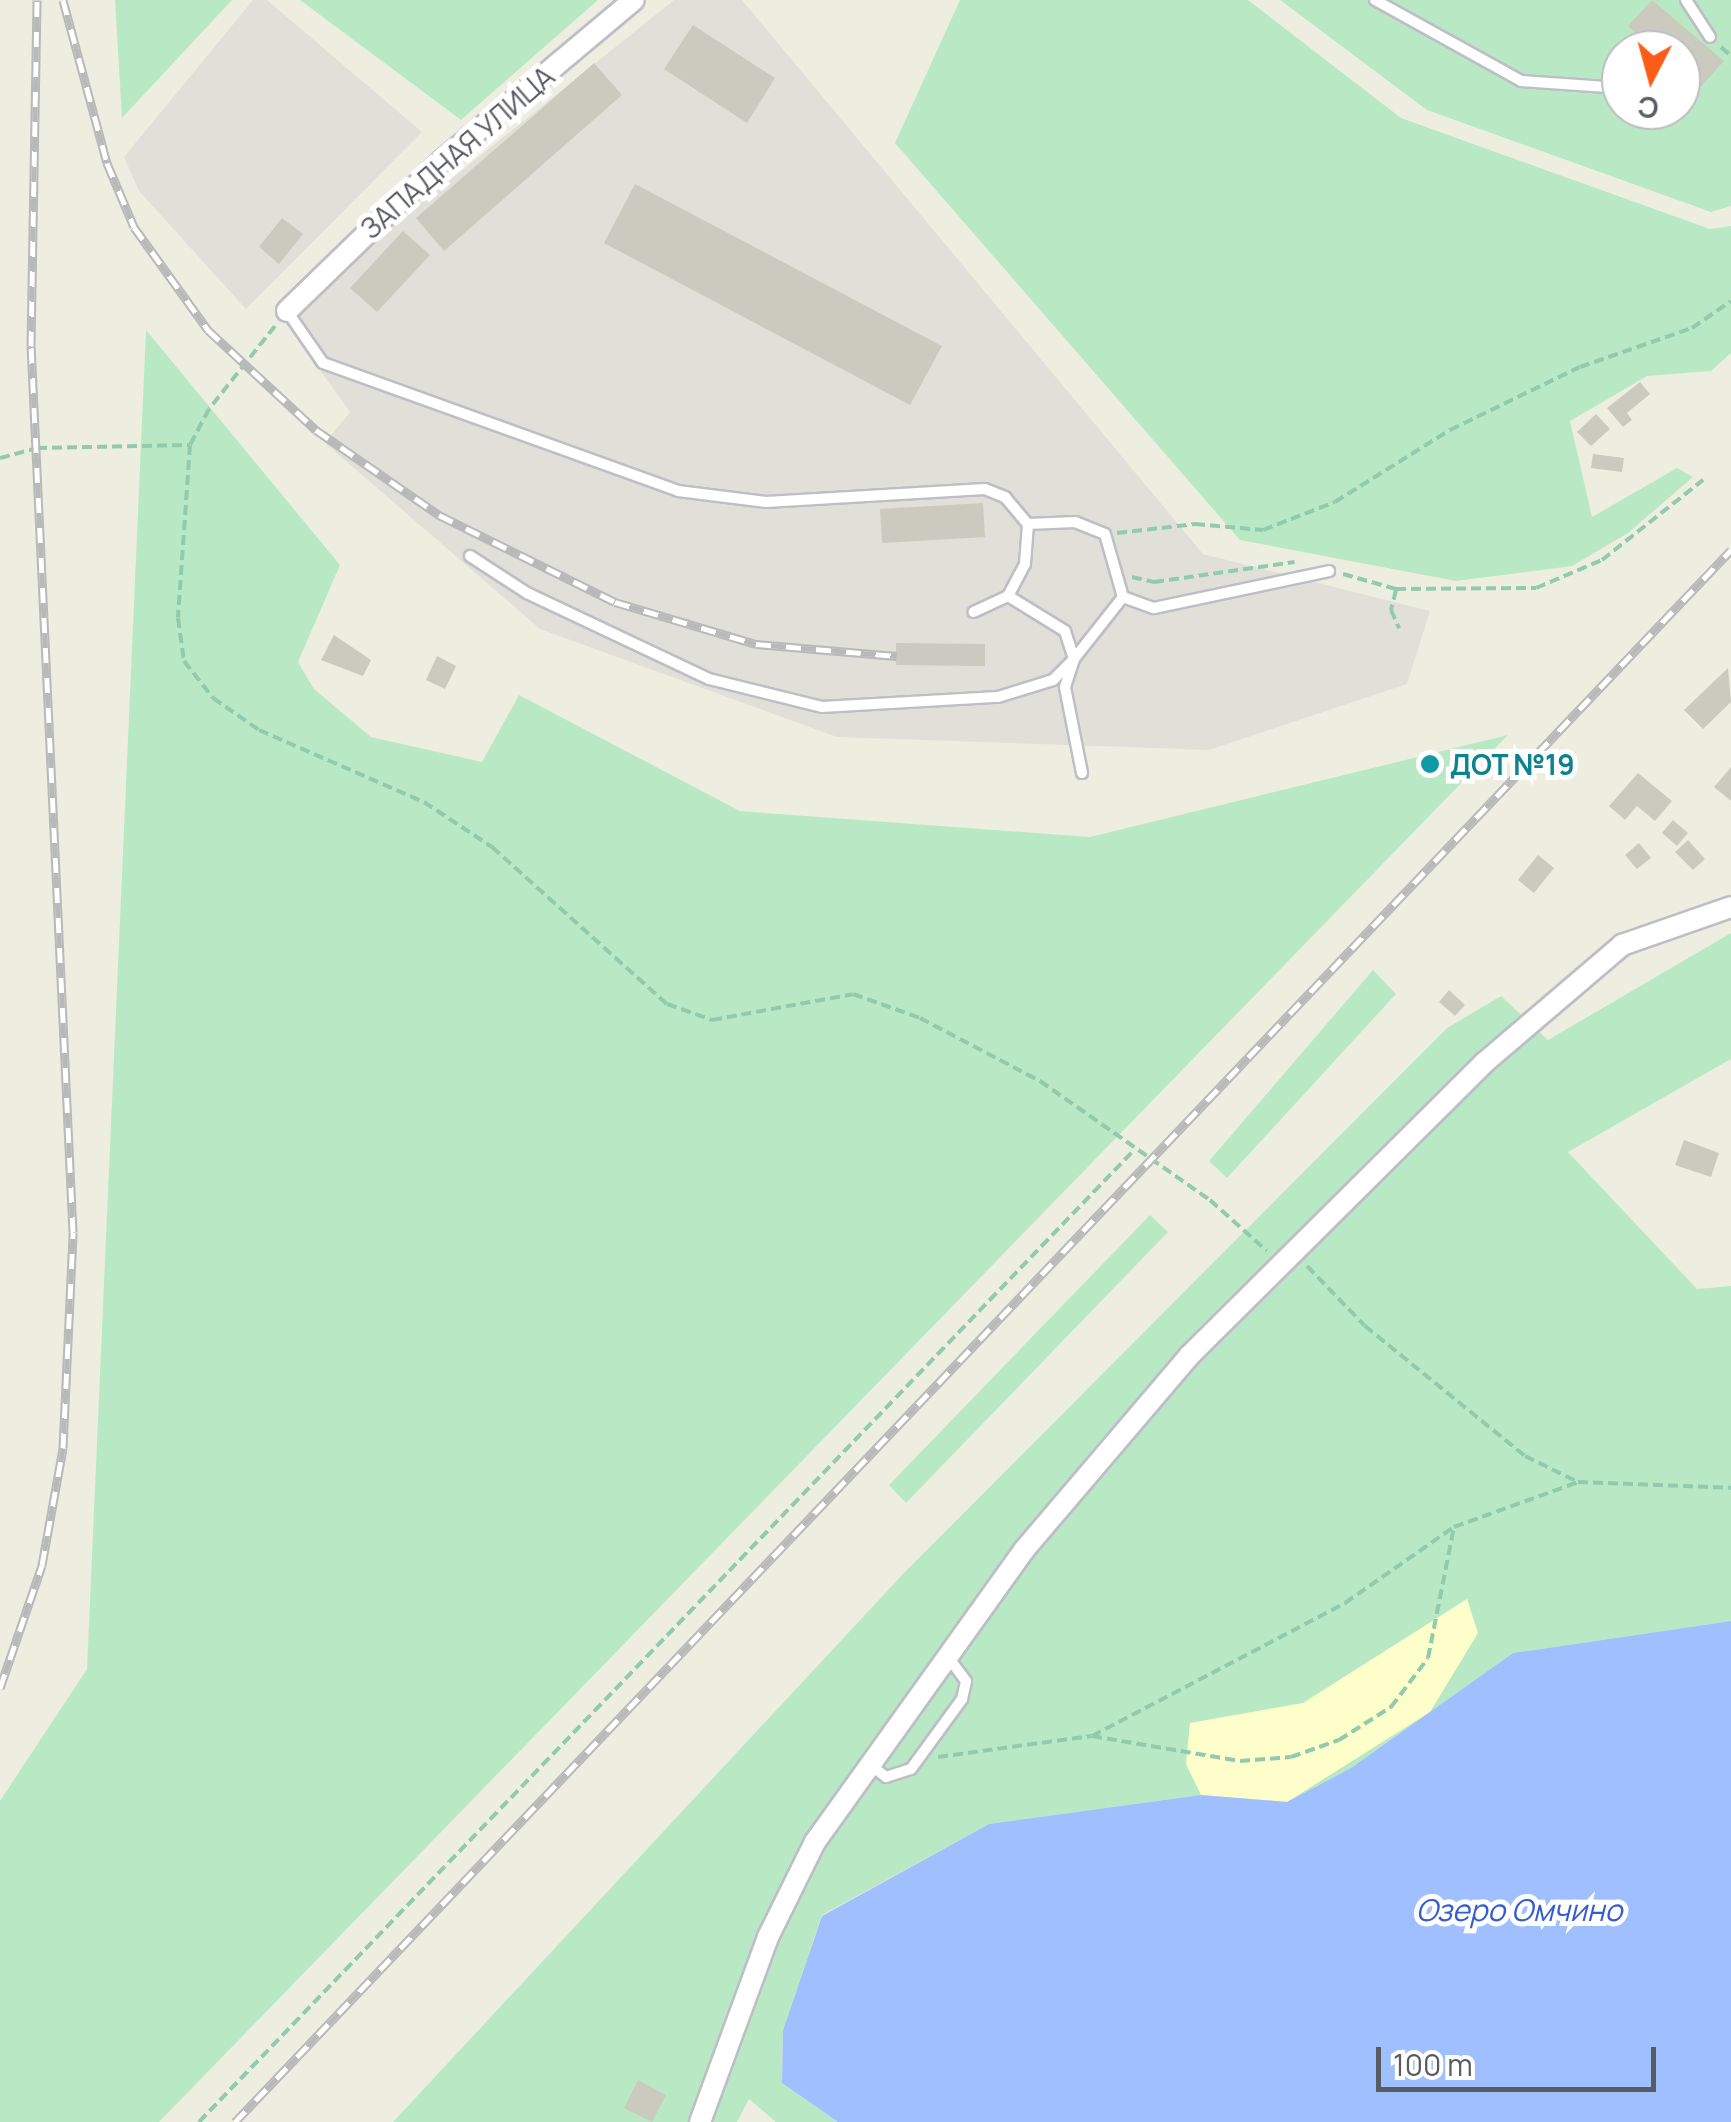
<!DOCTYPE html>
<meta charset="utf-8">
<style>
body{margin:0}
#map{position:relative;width:1731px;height:2122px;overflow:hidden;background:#eeeee0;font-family:Manrope,sans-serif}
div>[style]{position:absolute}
.industrial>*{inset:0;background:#e1e0d8}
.green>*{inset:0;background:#b9e9c4}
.sand>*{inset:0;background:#fefecb}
.water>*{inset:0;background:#9fbfff}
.building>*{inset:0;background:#cbcabf}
.path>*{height:4px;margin-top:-2px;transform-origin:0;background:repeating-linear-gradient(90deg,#92caae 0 10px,transparent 0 15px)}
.roads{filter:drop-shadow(2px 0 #bdbec6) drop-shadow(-2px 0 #bdbec6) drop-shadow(0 2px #bdbec6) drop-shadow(0 -2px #bdbec6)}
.lane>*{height:10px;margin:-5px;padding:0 5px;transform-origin:5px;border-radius:5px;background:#fff}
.street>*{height:20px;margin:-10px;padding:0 10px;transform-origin:10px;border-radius:10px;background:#fff}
.rail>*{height:9px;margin-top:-4.5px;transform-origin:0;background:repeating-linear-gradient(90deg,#fff 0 15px,#b8b9b9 0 30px);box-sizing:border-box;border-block:2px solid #b8b9b9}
.dots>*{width:28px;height:28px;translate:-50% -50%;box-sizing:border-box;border:5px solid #fff;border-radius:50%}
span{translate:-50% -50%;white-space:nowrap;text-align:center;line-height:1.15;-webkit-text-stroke:10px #fff;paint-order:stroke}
.street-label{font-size:28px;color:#595b63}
.culture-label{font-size:28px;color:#0d838f;font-weight:700}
.left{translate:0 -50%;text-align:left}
.water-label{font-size:30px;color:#355dcf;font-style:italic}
.north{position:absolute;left:1601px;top:30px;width:100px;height:100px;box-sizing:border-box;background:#fff;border:2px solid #bdbdc1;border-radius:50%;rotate:186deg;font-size:28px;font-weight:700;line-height:40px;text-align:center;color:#595b63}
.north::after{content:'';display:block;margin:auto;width:35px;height:45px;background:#fb5d18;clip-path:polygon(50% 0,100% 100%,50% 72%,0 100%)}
.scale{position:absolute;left:1376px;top:2047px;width:280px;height:45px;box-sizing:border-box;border:5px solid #595b63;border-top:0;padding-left:12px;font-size:30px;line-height:35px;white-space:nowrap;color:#595b63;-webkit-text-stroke:8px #fff;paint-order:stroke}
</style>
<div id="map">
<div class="industrial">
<i style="clip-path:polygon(253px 0,267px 0,422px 132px,246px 309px,139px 191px,124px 157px)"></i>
<i style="clip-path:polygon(674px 0,742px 0,1203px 554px,1430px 611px,1407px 684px,1209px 750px,837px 737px,540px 629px,325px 443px,350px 412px,281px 316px)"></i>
</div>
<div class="green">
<i style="clip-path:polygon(115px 0,232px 0,122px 118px)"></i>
<i style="clip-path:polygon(300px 0,598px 0,461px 120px)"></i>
<i style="clip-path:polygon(960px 0,1248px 0,1401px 118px,1710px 229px,1731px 226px,1731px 353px,1711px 371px,1647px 376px,1570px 421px,1592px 517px,1677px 468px,1693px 477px,1628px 533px,1572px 566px,1456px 581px,1240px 540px,895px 143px)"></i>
<i style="clip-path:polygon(evenodd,1280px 0,1731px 0,1731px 206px,1711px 212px,1427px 110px,1280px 0,1621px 50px,1681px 50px,1681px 110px,1621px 110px,1621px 50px)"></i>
<i style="clip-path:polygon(146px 330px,340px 565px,298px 662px,314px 689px,371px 737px,482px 762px,519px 695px,740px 811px,1090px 837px,1508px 735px,159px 2122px,0 2122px,0 1801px,87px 1669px)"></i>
<i style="clip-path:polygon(1731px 933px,1731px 1059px,1568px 1152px,1697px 1289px,1731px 1286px,1731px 1621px,1513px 1653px,1351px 1768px,1287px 1802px,1201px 1795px,989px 1824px,822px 1915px,783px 2030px,782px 2083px,838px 2122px,776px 2122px,749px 2099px,737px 2122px,393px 2122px,903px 1574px,1447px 1028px,1501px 996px,1548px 1040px)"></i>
<i style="clip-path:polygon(1373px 970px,1396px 994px,1227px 1178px,1209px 1161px)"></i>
<i style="clip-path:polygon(1150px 1215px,1168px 1232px,906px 1503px,889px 1485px)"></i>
</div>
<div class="sand">
<i style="clip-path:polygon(1467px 1599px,1478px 1633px,1430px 1712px,1287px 1802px,1201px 1795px,1186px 1764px,1190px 1723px,1303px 1703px)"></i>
</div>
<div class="water">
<i style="clip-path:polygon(1731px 1621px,1731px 2122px,838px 2122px,782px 2083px,783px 2030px,822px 1916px,989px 1824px,1201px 1795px,1287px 1802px,1351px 1768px,1513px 1653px)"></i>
</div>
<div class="building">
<i style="clip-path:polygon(1652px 0,1724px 61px,1699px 89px,1681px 73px,1681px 50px,1655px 50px,1628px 26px)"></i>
<i style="clip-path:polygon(693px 25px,775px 78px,747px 123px,664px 69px)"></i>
<i style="clip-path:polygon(594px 63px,622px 95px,444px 251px,416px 218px)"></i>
<i style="clip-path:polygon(635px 184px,942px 346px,910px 405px,604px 243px)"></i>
<i style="clip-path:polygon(282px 218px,303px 234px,279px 264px,259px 247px)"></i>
<i style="clip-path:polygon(403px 231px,430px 255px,377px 312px,350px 288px)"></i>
<i style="clip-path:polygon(1640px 382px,1650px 394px,1627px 413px,1632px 420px,1623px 427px,1607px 408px)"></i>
<i style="clip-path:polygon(1596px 414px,1610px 429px,1591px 446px,1577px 432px)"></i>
<i style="clip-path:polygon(1593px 454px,1624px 458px,1622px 472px,1591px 468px)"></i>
<i style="clip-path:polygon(983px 503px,985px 537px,882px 543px,880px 509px)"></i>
<i style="clip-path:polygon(334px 635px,371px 660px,363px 676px,321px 660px)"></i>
<i style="clip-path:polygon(896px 643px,985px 644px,985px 666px,896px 665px)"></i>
<i style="clip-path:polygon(437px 656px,456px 666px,445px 689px,426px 680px)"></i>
<i style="clip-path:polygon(1728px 668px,1731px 702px,1703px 729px,1684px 710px)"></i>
<i style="clip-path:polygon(1731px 767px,1731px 801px,1714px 787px)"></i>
<i style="clip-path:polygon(1638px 773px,1672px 801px,1655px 821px,1637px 806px,1625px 820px,1609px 806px)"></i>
<i style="clip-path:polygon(1673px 820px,1688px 833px,1677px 846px,1662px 833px)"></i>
<i style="clip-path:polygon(1688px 840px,1705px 859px,1693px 870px,1675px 852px)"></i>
<i style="clip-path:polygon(1639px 843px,1651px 858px,1637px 869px,1625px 855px)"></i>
<i style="clip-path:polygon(1538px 855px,1554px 868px,1534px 893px,1518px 880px)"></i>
<i style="clip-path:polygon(1449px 990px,1465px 1005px,1455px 1016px,1439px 1002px)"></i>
<i style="clip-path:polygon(1684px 1140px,1719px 1153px,1711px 1177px,1675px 1165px)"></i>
<i style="clip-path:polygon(638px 2080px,666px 2095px,652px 2122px,624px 2108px)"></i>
</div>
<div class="path">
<i style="left:1721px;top:47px;width:13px;rotate:42deg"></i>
<i style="left:275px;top:326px;width:106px;rotate:128.5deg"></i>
<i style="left:209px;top:409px;width:41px;rotate:117.8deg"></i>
<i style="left:190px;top:445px;width:173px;rotate:94deg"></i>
<i style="left:178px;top:618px;width:43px;rotate:82.1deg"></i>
<i style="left:184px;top:661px;width:47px;rotate:51.9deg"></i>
<i style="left:213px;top:698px;width:56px;rotate:34.8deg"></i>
<i style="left:259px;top:730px;width:180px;rotate:23.6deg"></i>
<i style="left:424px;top:802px;width:82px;rotate:33.5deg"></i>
<i style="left:492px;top:847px;width:235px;rotate:41.9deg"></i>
<i style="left:667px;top:1004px;width:48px;rotate:19.6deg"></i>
<i style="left:712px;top:1020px;width:143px;rotate:-10.4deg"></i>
<i style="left:853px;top:994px;width:71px;rotate:19.7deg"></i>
<i style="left:920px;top:1018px;width:136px;rotate:27.7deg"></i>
<i style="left:1040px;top:1081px;width:208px;rotate:35deg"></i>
<i style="left:1210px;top:1200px;width:76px;rotate:41.8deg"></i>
<i style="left:0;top:458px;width:38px;rotate:-15deg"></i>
<i style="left:37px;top:448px;width:153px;rotate:-1.1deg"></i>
<i style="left:1117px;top:533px;width:79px;rotate:-6.6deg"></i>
<i style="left:1195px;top:524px;width:68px;rotate:5deg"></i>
<i style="left:1263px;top:530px;width:77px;rotate:-21.3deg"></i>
<i style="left:1335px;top:502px;width:136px;rotate:-32.1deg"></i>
<i style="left:1450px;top:430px;width:144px;rotate:-25.9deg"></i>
<i style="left:1580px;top:367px;width:119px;rotate:-19.2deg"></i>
<i style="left:1692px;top:328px;width:47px;rotate:-34.7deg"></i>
<i style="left:1343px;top:574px;width:55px;rotate:15.8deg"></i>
<i style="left:1396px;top:589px;width:140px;rotate:-0.4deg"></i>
<i style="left:1536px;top:588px;width:72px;rotate:-23deg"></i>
<i style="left:1602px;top:560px;width:129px;rotate:-38.4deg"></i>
<i style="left:1132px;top:577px;width:23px;rotate:13deg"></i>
<i style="left:1154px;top:582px;width:142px;rotate:-8.1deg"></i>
<i style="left:1396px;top:590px;width:21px;rotate:104deg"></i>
<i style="left:1391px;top:610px;width:20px;rotate:66deg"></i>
<i style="left:1307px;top:1266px;width:83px;rotate:46deg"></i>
<i style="left:1365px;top:1326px;width:206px;rotate:39.1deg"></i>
<i style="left:1525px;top:1456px;width:59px;rotate:26.1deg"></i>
<i style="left:1578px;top:1482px;width:153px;rotate:2.2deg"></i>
<i style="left:1092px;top:1736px;width:286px;rotate:-27.7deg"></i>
<i style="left:1345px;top:1603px;width:133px;rotate:-34.9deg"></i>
<i style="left:1454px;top:1527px;width:132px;rotate:-19.9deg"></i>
<i style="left:938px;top:1757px;width:155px;rotate:-7.8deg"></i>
<i style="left:1092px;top:1736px;width:150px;rotate:9.6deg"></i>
<i style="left:1240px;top:1761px;width:51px;rotate:-4.5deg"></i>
<i style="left:1291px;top:1757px;width:51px;rotate:-19.5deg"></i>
<i style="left:1339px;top:1740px;width:62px;rotate:-32.4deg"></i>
<i style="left:1391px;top:1707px;width:61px;rotate:-52.9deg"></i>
<i style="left:1428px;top:1658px;width:134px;rotate:-78.8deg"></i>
<i style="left:199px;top:2122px;width:1350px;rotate:-46.11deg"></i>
</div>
<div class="roads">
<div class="lane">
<i style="left:1375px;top:0;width:167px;rotate:29deg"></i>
<i style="left:1521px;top:81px;width:100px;rotate:4deg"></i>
<i style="left:1686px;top:0;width:44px;rotate:57deg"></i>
<i style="left:287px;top:311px;width:63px;rotate:55.3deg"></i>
<i style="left:323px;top:363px;width:377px;rotate:19.8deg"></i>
<i style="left:678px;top:491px;width:89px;rotate:7.1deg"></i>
<i style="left:766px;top:502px;width:219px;rotate:-3.4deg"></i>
<i style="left:985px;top:489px;width:22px;rotate:22deg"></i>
<i style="left:1005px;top:497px;width:35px;rotate:50deg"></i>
<i style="left:1028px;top:524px;width:40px;rotate:94.3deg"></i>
<i style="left:1025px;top:564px;width:36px;rotate:118deg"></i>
<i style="left:1008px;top:596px;width:38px;rotate:155deg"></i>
<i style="left:1028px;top:524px;width:47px;rotate:-2.4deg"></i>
<i style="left:1075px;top:522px;width:32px;rotate:22deg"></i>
<i style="left:1105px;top:534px;width:66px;rotate:74.1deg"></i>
<i style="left:1123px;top:597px;width:33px;rotate:20deg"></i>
<i style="left:1154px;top:608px;width:179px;rotate:-11.9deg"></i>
<i style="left:470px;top:556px;width:68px;rotate:33deg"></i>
<i style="left:527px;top:593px;width:201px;rotate:25.3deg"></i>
<i style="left:709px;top:679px;width:116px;rotate:13.9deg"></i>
<i style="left:822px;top:707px;width:176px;rotate:-3.3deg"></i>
<i style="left:998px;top:697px;width:58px;rotate:-17.2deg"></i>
<i style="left:1053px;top:680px;width:30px;rotate:-45deg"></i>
<i style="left:1074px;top:659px;width:29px;rotate:-108deg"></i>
<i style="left:1065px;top:631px;width:67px;rotate:-148.4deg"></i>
<i style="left:1082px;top:773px;width:88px;rotate:-101.2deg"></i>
<i style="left:1065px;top:687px;width:29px;rotate:-72deg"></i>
<i style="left:1074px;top:659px;width:79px;rotate:-51.7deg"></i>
<i style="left:868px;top:1763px;width:23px;rotate:38deg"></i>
<i style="left:886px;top:1777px;width:26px;rotate:-18deg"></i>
<i style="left:911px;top:1769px;width:87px;rotate:-53.9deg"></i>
<i style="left:962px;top:1699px;width:18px;rotate:-77deg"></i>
<i style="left:966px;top:1681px;width:30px;rotate:-127deg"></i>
</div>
<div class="street">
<i style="left:287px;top:311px;width:217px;rotate:-44.1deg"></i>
<i style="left:443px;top:160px;width:249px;rotate:-40deg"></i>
<i style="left:700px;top:2122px;width:197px;rotate:-69.8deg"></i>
<i style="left:768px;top:1937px;width:106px;rotate:-63.7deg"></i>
<i style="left:815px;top:1842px;width:359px;rotate:-54.4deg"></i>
<i style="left:1024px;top:1550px;width:255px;rotate:-49.6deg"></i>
<i style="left:1189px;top:1356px;width:416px;rotate:-44.8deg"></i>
<i style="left:1484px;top:1063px;width:182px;rotate:-40.5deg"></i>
<i style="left:1622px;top:945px;width:115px;rotate:-19.2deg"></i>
</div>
</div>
<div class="rail">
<i style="left:63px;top:0;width:169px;rotate:74.9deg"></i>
<i style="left:107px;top:163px;width:69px;rotate:67.1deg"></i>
<i style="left:134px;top:227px;width:127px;rotate:54.3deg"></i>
<i style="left:208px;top:330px;width:147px;rotate:42.8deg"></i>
<i style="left:316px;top:430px;width:150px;rotate:34.6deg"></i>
<i style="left:439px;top:515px;width:196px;rotate:26.3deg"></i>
<i style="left:615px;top:602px;width:147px;rotate:16.6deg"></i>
<i style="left:756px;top:644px;width:141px;rotate:4.9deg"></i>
<i style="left:0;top:1688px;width:130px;rotate:-71.1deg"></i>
<i style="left:42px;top:1565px;width:119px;rotate:-79.8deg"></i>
<i style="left:63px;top:1448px;width:216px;rotate:-87.3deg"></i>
<i style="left:73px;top:1232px;width:887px;rotate:-92.71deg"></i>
<i style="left:31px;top:346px;width:346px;rotate:-89deg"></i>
<i style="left:235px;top:2122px;width:2170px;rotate:-46.42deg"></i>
</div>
<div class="dots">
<i style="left:1430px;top:764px;background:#0f9aa8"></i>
</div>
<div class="street-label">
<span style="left:457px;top:152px;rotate:-41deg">ЗАПАДНАЯ УЛИЦА</span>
</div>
<div class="culture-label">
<span class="left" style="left:1450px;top:764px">ДОТ №19</span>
</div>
<div class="water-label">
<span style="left:1519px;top:1910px">Озеро Омчино</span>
</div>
<div class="north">С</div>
<div class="scale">100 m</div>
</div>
